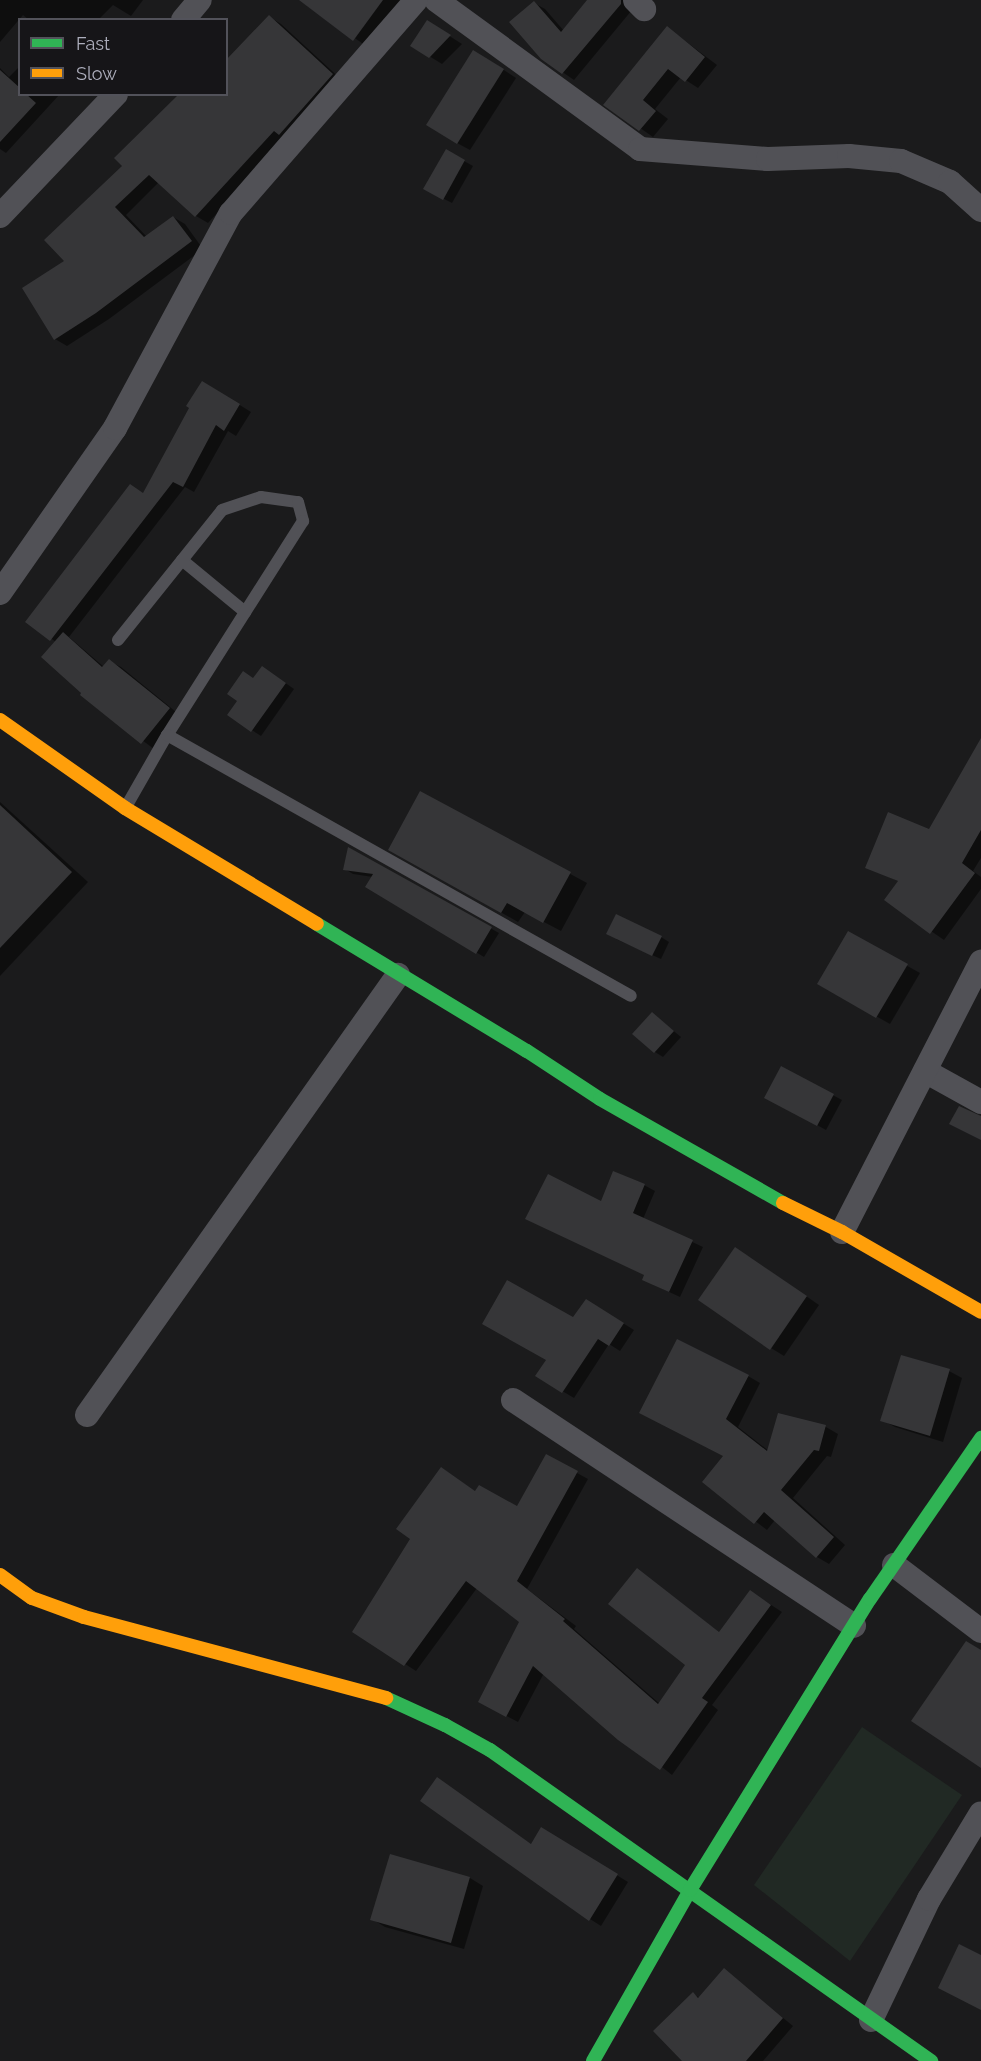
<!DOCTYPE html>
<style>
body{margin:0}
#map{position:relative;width:981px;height:2061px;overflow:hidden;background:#1b1b1c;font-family:Raleway,sans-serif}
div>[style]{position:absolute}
.green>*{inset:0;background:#212924}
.shadow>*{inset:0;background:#0007}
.building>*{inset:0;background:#363638}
.lane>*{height:12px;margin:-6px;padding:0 6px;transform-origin:6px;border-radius:6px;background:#515156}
.street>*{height:24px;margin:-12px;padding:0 12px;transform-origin:12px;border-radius:12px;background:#515156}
.fast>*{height:14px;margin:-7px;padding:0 7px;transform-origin:7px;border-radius:7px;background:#30b455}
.slow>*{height:14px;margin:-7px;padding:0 7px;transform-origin:7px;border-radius:7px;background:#ff9f0a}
span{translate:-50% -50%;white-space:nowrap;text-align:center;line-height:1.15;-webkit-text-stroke:6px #161518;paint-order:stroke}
.legend{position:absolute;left:18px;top:18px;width:210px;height:78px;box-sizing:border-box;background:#161518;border:2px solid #52525a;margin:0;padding:8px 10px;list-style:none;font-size:18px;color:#adaebc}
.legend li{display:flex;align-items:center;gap:12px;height:30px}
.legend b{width:30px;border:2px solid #52525a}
</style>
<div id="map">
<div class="green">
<i style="clip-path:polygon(862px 1727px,962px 1795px,850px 1961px,754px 1885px)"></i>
</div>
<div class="shadow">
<i style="clip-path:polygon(0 0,143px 0,131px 16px,113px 5px,98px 20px,29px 20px,23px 15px,0 42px)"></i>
<i style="clip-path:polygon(301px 0,417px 0,366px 46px)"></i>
<i style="clip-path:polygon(589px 0,635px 0,632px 10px,574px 80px,542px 58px,534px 3px,545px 9px,564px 31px)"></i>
<i style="clip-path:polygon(270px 17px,281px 24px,344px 82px,286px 138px,208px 223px,196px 216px,159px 182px,126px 215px,147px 237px,173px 217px,185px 224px,203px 249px,109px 319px,67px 346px,55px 339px,67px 262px,46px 240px,226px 94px)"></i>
<i style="clip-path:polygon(668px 28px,717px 65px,698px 88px,681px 77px,655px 109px,668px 119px,653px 137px,606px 104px)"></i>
<i style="clip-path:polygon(440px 30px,462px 44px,442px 64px,429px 56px)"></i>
<i style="clip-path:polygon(487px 59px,516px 78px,470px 150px,457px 143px)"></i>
<i style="clip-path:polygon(20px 66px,20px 94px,60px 94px,6px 153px,0 149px,0 68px,9px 77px)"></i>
<i style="clip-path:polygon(446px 151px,473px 166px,452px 203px,425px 189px)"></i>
<i style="clip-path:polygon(214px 389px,251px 412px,236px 436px,228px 431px,194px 492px,185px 487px,69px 637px,104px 667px,109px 661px,121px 667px,181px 716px,154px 749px,82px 695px,56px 642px,27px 621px,144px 494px)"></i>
<i style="clip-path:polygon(271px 673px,294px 689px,261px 736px,229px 715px,254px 679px)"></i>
<i style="clip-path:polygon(981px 751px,981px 858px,973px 871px,981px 877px,981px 889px,944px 940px,886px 900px,900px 882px,867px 867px,929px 831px)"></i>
<i style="clip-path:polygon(421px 793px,587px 883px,561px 931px,525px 912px,518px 922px,390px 849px)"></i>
<i style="clip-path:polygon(0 802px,88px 882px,0 976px)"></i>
<i style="clip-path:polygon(349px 849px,499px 933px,484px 957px,367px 886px,373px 877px,353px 874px,345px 869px)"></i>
<i style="clip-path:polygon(848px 933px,920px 973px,890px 1024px,819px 984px)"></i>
<i style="clip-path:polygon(661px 937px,669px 942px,661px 959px,616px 939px)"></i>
<i style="clip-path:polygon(653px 1014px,681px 1037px,663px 1057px,655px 1052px)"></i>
<i style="clip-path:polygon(782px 1068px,842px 1100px,826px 1130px,766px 1097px)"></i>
<i style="clip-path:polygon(644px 1185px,655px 1191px,643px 1219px,703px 1247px,680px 1297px,654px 1285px,646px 1276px,602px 1203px)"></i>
<i style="clip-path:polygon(748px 1256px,819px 1305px,784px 1356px,771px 1348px)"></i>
<i style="clip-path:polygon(597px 1307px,634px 1330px,620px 1351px,609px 1344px,574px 1398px,537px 1376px,574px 1319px)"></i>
<i style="clip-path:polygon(949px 1371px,962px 1378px,943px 1442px,895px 1427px,882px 1420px)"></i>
<i style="clip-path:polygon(748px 1376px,760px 1383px,738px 1427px,769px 1451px,779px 1414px,826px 1427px,838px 1434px,831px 1457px,827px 1456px,793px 1498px,845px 1545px,829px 1564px,817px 1557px,775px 1520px,767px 1530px,704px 1482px,725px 1456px,653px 1419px)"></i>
<i style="clip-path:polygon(546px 1456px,588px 1479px,527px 1589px,576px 1626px,574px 1629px,660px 1704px,687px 1664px,638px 1570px,720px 1633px,751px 1592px,782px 1612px,712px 1705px,718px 1710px,672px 1775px,544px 1673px,518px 1722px,491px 1708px,521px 1621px,477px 1588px,416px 1671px,354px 1631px,412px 1539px,442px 1468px,476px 1492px,517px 1508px)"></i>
<i style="clip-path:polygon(438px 1779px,532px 1845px,553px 1836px,628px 1882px,601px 1926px,590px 1919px)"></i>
<i style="clip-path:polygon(391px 1856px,470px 1878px,483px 1886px,464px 1949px,385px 1927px,372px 1919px)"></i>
<i style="clip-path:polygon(724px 1970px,793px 2026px,763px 2061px,684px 2061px,693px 1994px,700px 1998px)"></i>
</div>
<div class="building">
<i style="clip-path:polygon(299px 0,383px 0,353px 41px)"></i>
<i style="clip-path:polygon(587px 0,621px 0,621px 4px,562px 74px,541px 59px,509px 22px,534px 1px,561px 32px)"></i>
<i style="clip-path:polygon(269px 15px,333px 74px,279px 135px,274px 131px,195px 217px,149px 175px,115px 207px,144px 237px,173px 216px,192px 241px,96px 313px,54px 340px,22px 288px,64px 261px,44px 240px,122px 166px,114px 158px,179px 94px,226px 94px,226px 60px)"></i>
<i style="clip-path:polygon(427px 20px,451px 35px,429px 58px,410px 46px)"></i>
<i style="clip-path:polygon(667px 26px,705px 57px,685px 82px,668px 69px,643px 100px,656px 111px,639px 131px,603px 105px)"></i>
<i style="clip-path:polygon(473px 50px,504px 69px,457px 144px,426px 125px)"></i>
<i style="clip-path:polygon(0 70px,20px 88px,20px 94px,26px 94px,36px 103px,0 142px)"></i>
<i style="clip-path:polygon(446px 149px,465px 160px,443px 200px,423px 189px)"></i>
<i style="clip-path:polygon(202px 381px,240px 404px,224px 431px,216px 425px,183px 487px,173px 482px,50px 641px,25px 622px,130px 484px,143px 493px,189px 408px,186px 406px)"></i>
<i style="clip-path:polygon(63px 632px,102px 667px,109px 659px,170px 708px,141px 744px,80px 695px,81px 693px,41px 657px)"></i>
<i style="clip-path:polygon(262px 666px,286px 683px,251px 732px,227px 715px,237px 701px,227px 694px,243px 671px,253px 678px)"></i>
<i style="clip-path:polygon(981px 738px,981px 830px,962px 863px,975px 873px,930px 934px,884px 900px,898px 881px,865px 868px,888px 812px,929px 829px)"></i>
<i style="clip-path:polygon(420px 791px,571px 872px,543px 923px,507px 903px,501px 913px,388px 850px)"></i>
<i style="clip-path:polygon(0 805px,72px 872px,0 948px)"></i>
<i style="clip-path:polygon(348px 847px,492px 927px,476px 954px,365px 887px,373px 874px,343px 870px)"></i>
<i style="clip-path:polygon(616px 914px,662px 936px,652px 956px,606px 934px)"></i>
<i style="clip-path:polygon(848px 931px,908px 964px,876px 1018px,817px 984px)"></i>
<i style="clip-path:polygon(652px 1012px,674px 1031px,654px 1053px,632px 1034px)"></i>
<i style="clip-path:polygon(781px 1066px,834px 1094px,817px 1126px,764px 1098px)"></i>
<i style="clip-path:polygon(959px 1106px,981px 1116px,981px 1140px,949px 1124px)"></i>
<i style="clip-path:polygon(613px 1171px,645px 1184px,633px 1213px,693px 1240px,669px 1292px,642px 1280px,644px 1275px,525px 1219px,548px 1174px,601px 1201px)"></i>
<i style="clip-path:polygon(735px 1247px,807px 1296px,770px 1350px,698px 1300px)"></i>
<i style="clip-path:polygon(507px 1280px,573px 1317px,586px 1299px,624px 1323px,609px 1346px,598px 1339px,562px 1393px,535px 1376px,546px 1360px,482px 1324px)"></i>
<i style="clip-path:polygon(677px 1339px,749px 1375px,726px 1419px,767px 1451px,778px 1413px,826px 1425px,819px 1451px,814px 1450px,781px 1490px,834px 1537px,816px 1558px,764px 1512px,754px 1524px,702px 1482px,723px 1456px,639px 1413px)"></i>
<i style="clip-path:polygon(901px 1355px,950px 1369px,930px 1436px,880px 1421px)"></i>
<i style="clip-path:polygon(546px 1454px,578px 1471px,517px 1581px,565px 1619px,563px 1621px,658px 1704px,685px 1665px,608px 1604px,637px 1568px,719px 1632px,750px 1590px,771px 1605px,702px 1698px,708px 1702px,660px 1770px,618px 1740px,533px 1666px,506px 1717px,478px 1702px,519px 1622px,466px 1581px,404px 1666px,352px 1632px,410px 1539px,396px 1529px,441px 1467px,475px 1491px,479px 1485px,517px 1506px)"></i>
<i style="clip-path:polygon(966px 1641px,981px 1650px,981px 1768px,911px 1721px)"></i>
<i style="clip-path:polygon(437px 1777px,531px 1844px,541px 1827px,618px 1874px,589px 1921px,420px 1801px)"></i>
<i style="clip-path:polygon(390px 1854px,470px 1877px,451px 1943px,370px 1920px)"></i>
<i style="clip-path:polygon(959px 1944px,981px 1955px,981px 2010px,938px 1988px)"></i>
<i style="clip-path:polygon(724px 1968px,783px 2018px,746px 2061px,682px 2061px,653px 2031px,693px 1992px,698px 1998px)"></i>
</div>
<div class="lane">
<i style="left:182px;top:560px;width:82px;rotate:39.5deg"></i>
<i style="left:118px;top:640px;width:166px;rotate:-51.3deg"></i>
<i style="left:222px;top:510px;width:41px;rotate:-18.4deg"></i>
<i style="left:261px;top:497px;width:37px;rotate:8deg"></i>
<i style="left:298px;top:502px;width:20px;rotate:75deg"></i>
<i style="left:303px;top:521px;width:254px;rotate:122.4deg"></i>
<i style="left:167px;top:735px;width:83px;rotate:119.7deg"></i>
<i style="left:167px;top:735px;width:532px;rotate:29.36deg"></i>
</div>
<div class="street">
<i style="left:436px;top:0;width:253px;rotate:36.1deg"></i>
<i style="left:640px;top:149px;width:128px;rotate:4.5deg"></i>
<i style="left:768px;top:159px;width:81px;rotate:-2.1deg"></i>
<i style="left:849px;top:156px;width:52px;rotate:5.5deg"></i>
<i style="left:901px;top:161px;width:53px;rotate:23.2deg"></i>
<i style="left:950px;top:182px;width:42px;rotate:42.1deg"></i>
<i style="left:635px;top:0;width:13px;rotate:45deg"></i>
<i style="left:183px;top:20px;width:26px;rotate:-50deg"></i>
<i style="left:0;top:216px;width:168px;rotate:-46.4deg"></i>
<i style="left:0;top:593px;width:201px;rotate:-55.1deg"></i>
<i style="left:115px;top:428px;width:244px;rotate:-61.7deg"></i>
<i style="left:231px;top:213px;width:282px;rotate:-49deg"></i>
<i style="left:925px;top:1071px;width:64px;rotate:29deg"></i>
<i style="left:842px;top:1232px;width:304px;rotate:-62.8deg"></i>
<i style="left:513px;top:1400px;width:409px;rotate:33.5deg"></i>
<i style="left:87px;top:1415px;width:539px;rotate:-54.75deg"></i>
<i style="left:894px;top:1565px;width:109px;rotate:37.2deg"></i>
<i style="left:871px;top:2020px;width:134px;rotate:-64.4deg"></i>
<i style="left:929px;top:1899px;width:100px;rotate:-58.8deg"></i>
</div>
<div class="fast">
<i style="left:317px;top:924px;width:245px;rotate:31.2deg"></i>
<i style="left:527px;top:1051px;width:87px;rotate:33.3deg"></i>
<i style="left:600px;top:1099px;width:210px;rotate:29.6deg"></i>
<i style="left:386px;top:1698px;width:65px;rotate:24.6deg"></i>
<i style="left:445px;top:1725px;width:51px;rotate:29.1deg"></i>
<i style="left:490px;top:1750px;width:540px;rotate:35.19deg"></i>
<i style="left:593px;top:2061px;width:197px;rotate:-60.4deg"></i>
<i style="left:690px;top:1890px;width:342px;rotate:-58.3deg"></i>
<i style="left:870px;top:1599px;width:196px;rotate:-55.4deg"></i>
</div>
<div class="slow">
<i style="left:0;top:720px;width:153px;rotate:35.1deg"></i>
<i style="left:125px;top:808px;width:224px;rotate:31.1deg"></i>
<i style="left:783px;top:1203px;width:66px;rotate:26.2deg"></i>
<i style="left:842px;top:1232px;width:160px;rotate:29.9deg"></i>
<i style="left:0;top:1575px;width:39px;rotate:36deg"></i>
<i style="left:32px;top:1598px;width:55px;rotate:20.1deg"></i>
<i style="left:84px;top:1617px;width:313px;rotate:15deg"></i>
</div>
<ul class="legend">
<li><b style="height:8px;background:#30b455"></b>Fast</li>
<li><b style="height:8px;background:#ff9f0a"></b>Slow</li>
</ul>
</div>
